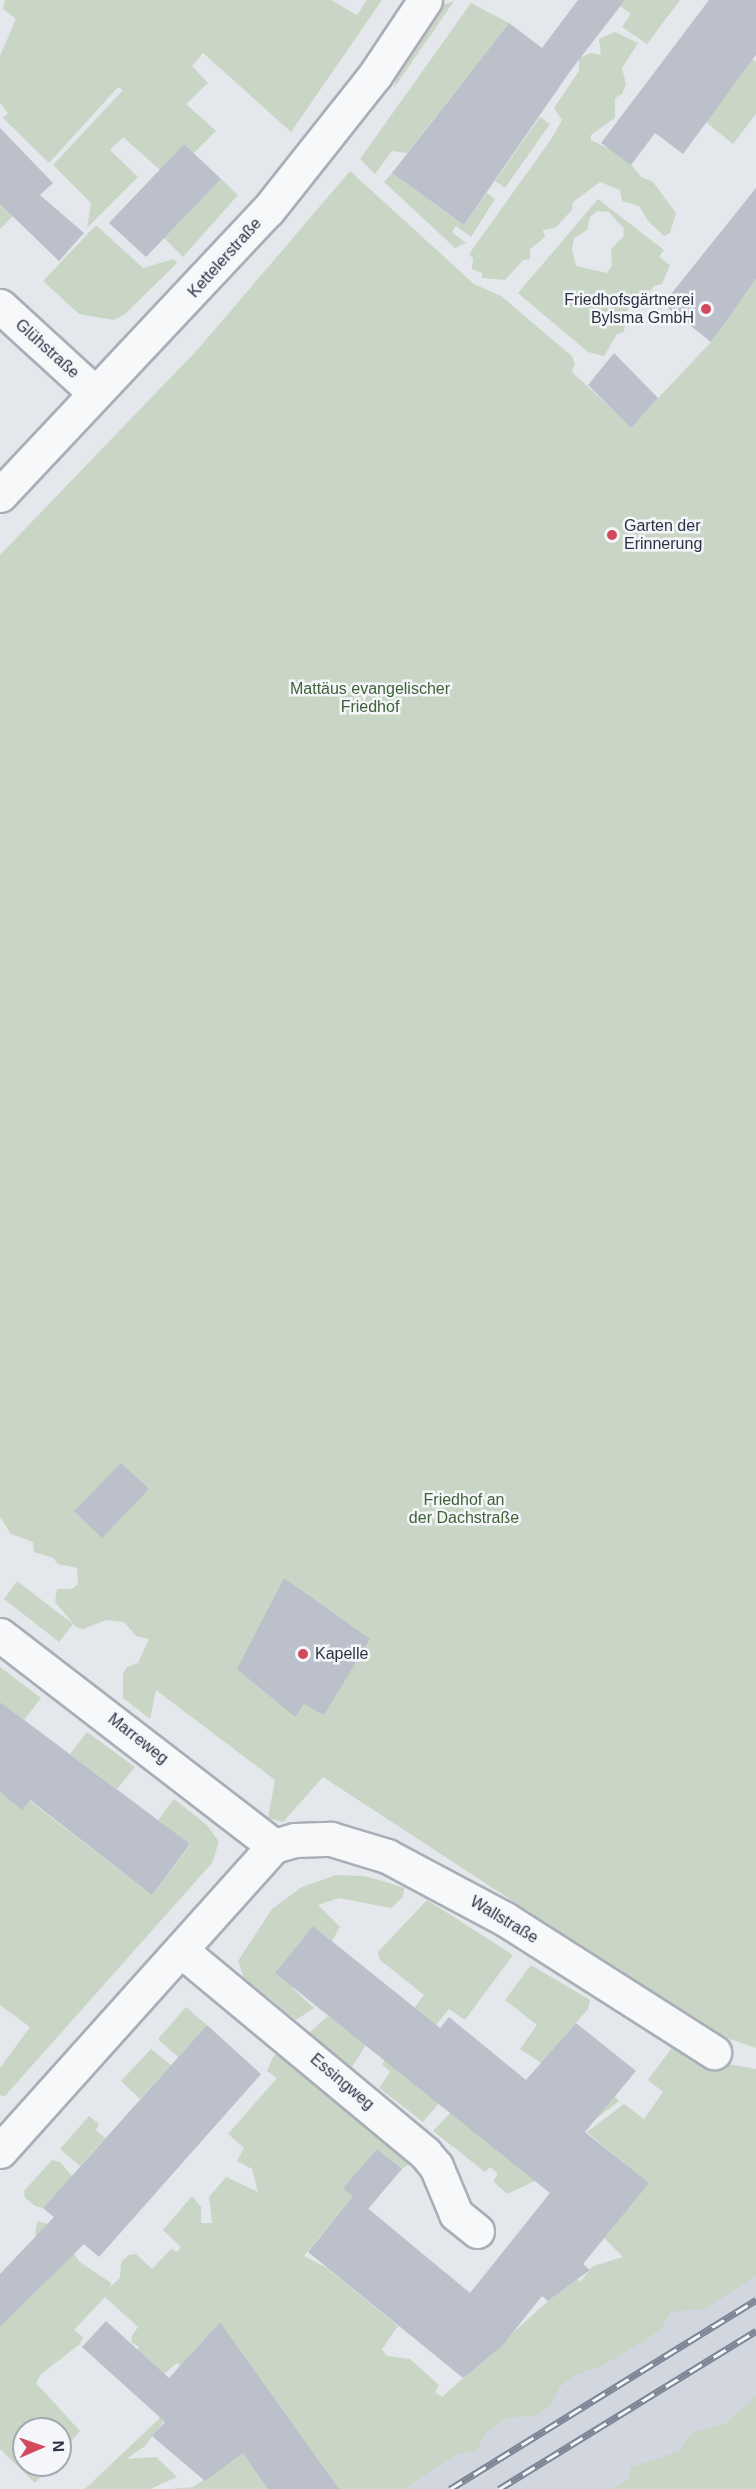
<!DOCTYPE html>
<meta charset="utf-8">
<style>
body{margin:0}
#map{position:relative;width:756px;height:2489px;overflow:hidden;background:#e4e7ec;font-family:Arial,sans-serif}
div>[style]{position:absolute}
.built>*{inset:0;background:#d2d6de}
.green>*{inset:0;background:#c9d6c5}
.building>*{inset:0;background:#bbc0ca}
.roads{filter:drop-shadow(2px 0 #a9aeb7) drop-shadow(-2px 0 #a9aeb7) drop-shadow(0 2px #a9aeb7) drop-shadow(0 -2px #a9aeb7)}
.street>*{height:33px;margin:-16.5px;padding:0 16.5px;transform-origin:16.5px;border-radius:16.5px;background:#f7f8fa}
.rail>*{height:7px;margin-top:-3.5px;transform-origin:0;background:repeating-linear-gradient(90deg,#f4f6f9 0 14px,#7d8696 0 28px);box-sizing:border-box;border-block:2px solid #7d8696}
.dots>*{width:16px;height:16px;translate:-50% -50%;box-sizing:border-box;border:3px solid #f4f6f9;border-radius:50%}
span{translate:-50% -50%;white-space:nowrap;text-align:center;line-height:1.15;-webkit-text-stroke:5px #f4f6f9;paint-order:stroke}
.street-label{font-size:16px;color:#2b3445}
.poi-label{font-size:16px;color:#2b3445}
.right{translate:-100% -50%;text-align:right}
.left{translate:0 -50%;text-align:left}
.park-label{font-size:16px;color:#3f6138}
.north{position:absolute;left:12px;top:2417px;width:60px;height:60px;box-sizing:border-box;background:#f4f6f9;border:2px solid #a4a8b1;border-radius:50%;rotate:88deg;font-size:16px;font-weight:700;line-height:24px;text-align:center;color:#2b3445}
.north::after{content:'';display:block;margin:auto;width:21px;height:27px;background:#d1495b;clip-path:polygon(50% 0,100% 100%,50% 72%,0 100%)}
</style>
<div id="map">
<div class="built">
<i style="clip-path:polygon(756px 2255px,756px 2444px,700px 2489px,393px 2489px)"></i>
</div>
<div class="green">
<i style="clip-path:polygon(5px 0,331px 0,357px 15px,367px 0,382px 0,291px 132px,203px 53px,192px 66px,208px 83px,186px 104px,216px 131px,194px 153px,184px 144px,160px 170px,123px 137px,110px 150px,138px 177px,87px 228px,91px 203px,53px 165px,123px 90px,118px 87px,49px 163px,3px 118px,8px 113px,0 103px,0 56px,16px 19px,3px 9px)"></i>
<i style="clip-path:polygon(625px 0,680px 0,647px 44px,622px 27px,631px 14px,620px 6px)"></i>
<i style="clip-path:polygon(454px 1px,394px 88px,397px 69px,440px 6px)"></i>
<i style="clip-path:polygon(471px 3px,509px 23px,407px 153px,392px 151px,375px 174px,360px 159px)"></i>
<i style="clip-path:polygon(615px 32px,638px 43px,622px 68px,626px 84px,622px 94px,615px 98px,615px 118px,591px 135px,591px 140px,624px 156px,641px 177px,653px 182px,676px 213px,670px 233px,664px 236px,648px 221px,639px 206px,622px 201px,620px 190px,600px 182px,573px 202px,572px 210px,555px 228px,543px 230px,545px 237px,530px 249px,530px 259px,523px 260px,505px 280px,482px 278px,482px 273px,472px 269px,473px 259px,469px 254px,552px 138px,562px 120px,554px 108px,579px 71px,579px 58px,591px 53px,601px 55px,599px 39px)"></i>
<i style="clip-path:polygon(753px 59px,756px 62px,756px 114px,733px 144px,706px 122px)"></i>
<i style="clip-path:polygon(540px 117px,550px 124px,505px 188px,495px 181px)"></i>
<i style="clip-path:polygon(350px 171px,474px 284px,501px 296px,572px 356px,575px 364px,572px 372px,631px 427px,711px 342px,756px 279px,756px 2048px,716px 2034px,323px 1777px,283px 1822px,268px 1818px,275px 1780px,156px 1690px,150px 1719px,123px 1698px,123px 1674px,127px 1667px,138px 1663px,149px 1639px,136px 1636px,124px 1622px,106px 1620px,83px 1629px,76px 1627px,55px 1602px,57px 1589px,72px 1589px,78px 1584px,77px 1568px,58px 1564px,53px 1558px,34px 1552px,33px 1542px,11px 1534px,0 1517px,0 555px,199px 348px)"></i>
<i style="clip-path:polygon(392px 173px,464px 225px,487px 193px,495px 199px,471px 237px,456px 226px,452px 232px,466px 243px,455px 248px,384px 182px)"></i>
<i style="clip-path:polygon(221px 179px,238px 195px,183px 257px,164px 238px)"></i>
<i style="clip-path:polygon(evenodd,598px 199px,664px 250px,659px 257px,670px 265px,662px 284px,654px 286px,641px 302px,628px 305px,624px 332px,617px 334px,604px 356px,588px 352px,518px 293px,598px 199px,597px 211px,609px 212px,624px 229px,623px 237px,611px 249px,612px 265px,607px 273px,576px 266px,572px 249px,574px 238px,587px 230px,590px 217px,597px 211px)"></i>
<i style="clip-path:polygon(0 204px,13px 216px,0 229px)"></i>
<i style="clip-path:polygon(96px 225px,143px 268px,173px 259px,177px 263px,125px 314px,114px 320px,79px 314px,43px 281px)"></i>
<i style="clip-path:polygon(17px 1581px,73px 1624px,59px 1642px,4px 1599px)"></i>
<i style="clip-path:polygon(0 1667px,41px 1698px,24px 1720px,0 1702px)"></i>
<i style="clip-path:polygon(87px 1732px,135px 1767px,117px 1789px,70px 1754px)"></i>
<i style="clip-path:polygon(0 1778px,152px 1895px,190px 1845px,158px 1820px,174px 1799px,207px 1825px,219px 1842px,212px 1863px,5px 2096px,0 2095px,0 2068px,30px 2027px,0 2005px)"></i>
<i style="clip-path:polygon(336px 1875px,363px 1876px,383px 1881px,404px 1888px,403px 1897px,391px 1908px,339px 1898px,318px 1905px,340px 1927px,332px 1941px,313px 1926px,275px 1973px,294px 1984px,292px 1988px,314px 2008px,296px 2020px,244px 1978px,238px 1961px,272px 1909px,302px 1887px)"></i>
<i style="clip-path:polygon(427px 1900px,513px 1955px,465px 2020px,449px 2009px,398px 2071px,439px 2103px,423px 2122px,379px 2088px,390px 2072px,382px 2064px,392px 2052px,386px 2045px,424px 1995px,380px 1960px,378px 1952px)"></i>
<i style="clip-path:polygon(531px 1965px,590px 2000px,588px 2009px,562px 2039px,619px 2101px,583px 2129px,535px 2181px,507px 2194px,493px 2181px,498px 2174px,490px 2167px,485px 2172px,433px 2131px,451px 2112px,488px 2142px,544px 2065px,520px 2049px,537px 2025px,505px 2000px)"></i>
<i style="clip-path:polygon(186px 2007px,207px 2025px,178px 2057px,158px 2039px)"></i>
<i style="clip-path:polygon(328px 2016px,367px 2043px,352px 2067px,309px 2033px)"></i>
<i style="clip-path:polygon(676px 2042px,722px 2063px,756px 2069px,756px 2276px,705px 2309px,670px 2312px,662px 2328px,649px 2338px,603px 2365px,573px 2376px,559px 2388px,550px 2406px,536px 2415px,507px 2418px,486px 2432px,477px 2450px,457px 2454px,404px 2489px,323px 2489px,333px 2481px,315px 2455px,266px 2489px,171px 2489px,193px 2487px,233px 2460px,219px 2323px,180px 2366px,177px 2363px,159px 2378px,135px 2355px,139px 2347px,131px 2342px,132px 2336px,138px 2327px,105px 2297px,74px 2330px,83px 2337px,80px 2344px,41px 2374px,36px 2383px,80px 2431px,60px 2454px,60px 2429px,24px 2429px,24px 2465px,51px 2465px,35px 2483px,0 2449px,0 2327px,51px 2276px,35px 2237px,37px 2221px,51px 2225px,80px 2262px,111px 2283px,110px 2287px,120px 2278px,121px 2262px,129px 2255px,136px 2254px,152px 2269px,171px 2249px,177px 2252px,181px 2247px,163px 2230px,192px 2196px,201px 2207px,201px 2223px,212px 2223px,209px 2197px,226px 2177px,258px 2192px,252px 2169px,237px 2161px,244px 2148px,228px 2134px,277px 2078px,267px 2071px,274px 2055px,286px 2055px,299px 2071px,313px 2074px,411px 2163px,402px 2169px,377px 2149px,343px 2188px,353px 2196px,304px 2256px,327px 2268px,398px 2326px,382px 2349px,387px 2356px,410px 2359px,439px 2385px,435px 2392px,442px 2397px,548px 2301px,578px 2279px,580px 2282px,593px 2266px,623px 2257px,604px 2238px,648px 2183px,587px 2132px,624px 2104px,644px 2119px,663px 2092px,648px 2080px)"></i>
<i style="clip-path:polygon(151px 2049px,171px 2065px,140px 2099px,121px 2081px)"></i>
<i style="clip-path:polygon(89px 2116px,99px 2124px,96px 2130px,105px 2138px,80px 2166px,60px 2149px)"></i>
<i style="clip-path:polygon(52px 2160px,60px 2162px,72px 2176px,43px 2208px,35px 2206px,25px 2198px,24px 2191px)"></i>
<i style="clip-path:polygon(756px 2396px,756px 2489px,610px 2489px,629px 2480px,631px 2467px,679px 2451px,691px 2433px,725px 2424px)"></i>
<i style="clip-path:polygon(163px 2415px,167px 2417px,145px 2446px,126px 2459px,156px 2457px,177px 2477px,150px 2489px,85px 2489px)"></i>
</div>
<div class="building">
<i style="clip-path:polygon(578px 0,625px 0,571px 70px,464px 225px,392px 173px,509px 23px,542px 48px)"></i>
<i style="clip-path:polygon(709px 0,756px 0,756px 55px,683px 154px,655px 133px,631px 165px,601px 143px)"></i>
<i style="clip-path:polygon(0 128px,53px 183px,40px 195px,84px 233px,59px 261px,0 204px)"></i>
<i style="clip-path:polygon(184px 144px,221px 179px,146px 257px,109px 223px)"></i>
<i style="clip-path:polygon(756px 188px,756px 279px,711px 342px,663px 304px)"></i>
<i style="clip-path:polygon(614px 353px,658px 398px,631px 428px,588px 385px)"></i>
<i style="clip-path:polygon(121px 1463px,149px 1489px,102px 1538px,74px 1511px)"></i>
<i style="clip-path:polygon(284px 1578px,370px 1639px,324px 1715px,304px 1704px,295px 1717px,237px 1669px)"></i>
<i style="clip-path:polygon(0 1702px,190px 1844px,152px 1895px,30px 1800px,22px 1810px,0 1792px)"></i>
<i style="clip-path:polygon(313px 1926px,440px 2028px,449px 2017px,526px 2080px,576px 2023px,636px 2071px,585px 2132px,649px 2183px,583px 2264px,590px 2270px,548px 2301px,542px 2296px,502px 2346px,463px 2378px,308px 2252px,353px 2196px,470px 2293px,550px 2193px,275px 1973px)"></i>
<i style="clip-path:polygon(207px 2025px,261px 2074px,99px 2257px,84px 2244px,0 2327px,0 2274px,54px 2217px,43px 2208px)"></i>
<i style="clip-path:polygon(377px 2149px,402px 2169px,368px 2209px,343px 2188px)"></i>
<i style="clip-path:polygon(106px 2321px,169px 2378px,220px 2322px,339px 2489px,268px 2489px,243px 2453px,205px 2481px,152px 2436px,165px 2422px,82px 2347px)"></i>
</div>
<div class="roads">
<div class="street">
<i style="left:0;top:306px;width:129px;rotate:42.5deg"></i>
<i style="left:0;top:495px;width:391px;rotate:-46.8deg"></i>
<i style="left:268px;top:210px;width:172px;rotate:-51.6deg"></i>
<i style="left:375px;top:75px;width:90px;rotate:-56.3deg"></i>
<i style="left:0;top:1635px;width:346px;rotate:37.6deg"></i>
<i style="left:274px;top:1846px;width:22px;rotate:-16deg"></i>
<i style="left:295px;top:1840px;width:36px;rotate:-2deg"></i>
<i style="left:331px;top:1839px;width:59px;rotate:16.9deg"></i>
<i style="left:387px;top:1856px;width:134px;rotate:28.1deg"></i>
<i style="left:505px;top:1919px;width:248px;rotate:32.5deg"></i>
<i style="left:183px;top:1952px;width:315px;rotate:39.7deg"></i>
<i style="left:425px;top:2153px;width:17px;rotate:50deg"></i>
<i style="left:436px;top:2166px;width:52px;rotate:67.4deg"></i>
<i style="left:456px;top:2214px;width:27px;rotate:39deg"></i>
<i style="left:0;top:2151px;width:410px;rotate:-48.1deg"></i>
</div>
</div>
<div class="rail">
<i style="left:450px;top:2489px;width:360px;rotate:-31.7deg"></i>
<i style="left:499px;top:2489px;width:302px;rotate:-31.6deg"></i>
</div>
<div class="dots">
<i style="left:706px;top:309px;background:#d1495b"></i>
<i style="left:612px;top:535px;background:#d1495b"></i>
<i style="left:303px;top:1654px;background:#d1495b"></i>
</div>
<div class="street-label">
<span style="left:225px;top:258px;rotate:-48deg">Kettelerstraße</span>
<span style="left:47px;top:349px;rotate:42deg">Glühstraße</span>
<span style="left:138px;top:1739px;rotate:38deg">Marreweg</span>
<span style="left:504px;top:1920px;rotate:31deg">Wallstraße</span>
<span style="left:342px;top:2082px;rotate:40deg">Essingweg</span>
</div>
<div class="poi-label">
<span class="right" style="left:694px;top:309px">Friedhofsgärtnerei<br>Bylsma GmbH</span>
<span class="left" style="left:624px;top:535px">Garten der<br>Erinnerung</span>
<span class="left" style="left:315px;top:1654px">Kapelle</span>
</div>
<div class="park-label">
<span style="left:370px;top:698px">Mattäus evangelischer<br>Friedhof</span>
<span style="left:464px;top:1509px">Friedhof an<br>der Dachstraße</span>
</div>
<div class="north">N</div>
</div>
